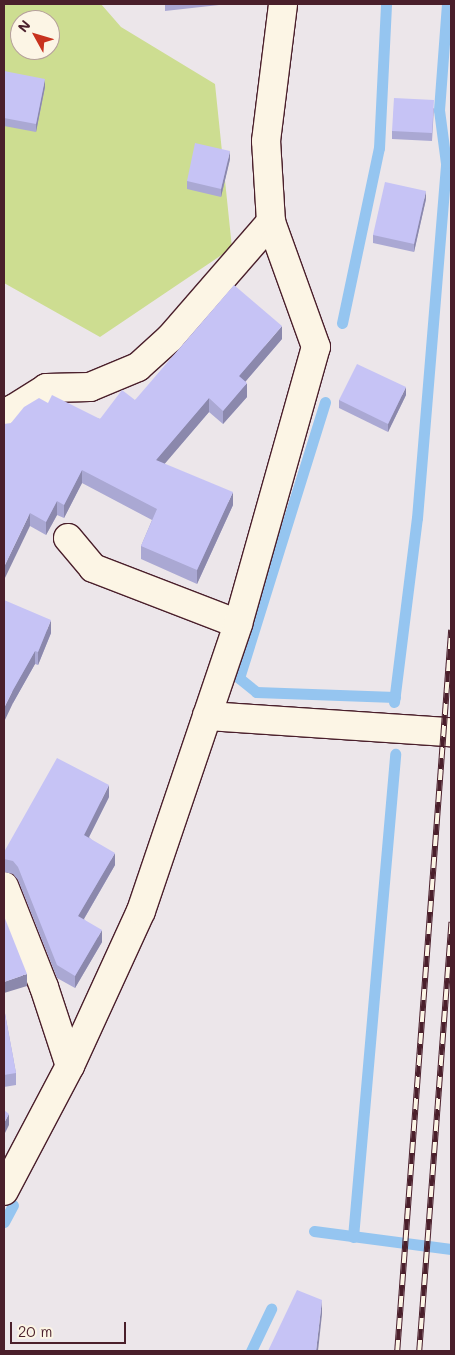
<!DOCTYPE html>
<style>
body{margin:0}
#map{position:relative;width:455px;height:1355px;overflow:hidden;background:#ece6ea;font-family:Mali,sans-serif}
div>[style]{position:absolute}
.green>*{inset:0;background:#cddd91}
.stream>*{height:11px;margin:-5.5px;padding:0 5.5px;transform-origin:5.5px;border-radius:5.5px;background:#95c5f0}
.roads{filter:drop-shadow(1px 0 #4a1f2b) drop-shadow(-1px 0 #4a1f2b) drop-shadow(0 1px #4a1f2b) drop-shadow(0 -1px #4a1f2b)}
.street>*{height:28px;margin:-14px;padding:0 14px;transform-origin:14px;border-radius:14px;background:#fcf5e5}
.rail>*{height:5.5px;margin-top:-2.75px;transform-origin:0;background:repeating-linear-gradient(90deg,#fcf5e5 0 11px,#4a1f2b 0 22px);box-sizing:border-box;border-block:1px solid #4a1f2b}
.wall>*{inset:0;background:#aaa8d3}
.shaded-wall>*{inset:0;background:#8b88ac}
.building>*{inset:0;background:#c6c3f5}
span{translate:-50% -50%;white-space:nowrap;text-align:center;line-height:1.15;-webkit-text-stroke:4px #fcf5e5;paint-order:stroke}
.frame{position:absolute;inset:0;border:5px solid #4a1f2b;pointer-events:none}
.north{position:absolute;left:10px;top:10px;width:50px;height:50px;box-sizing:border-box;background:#fcf5e5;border:1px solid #b59f9b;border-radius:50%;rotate:309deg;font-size:14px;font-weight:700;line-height:20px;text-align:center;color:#4a1f2b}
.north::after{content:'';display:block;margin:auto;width:18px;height:22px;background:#c8321e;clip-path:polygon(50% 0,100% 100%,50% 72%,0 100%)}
.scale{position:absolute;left:10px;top:1322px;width:116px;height:22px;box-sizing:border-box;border:2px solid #4a1f2b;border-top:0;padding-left:6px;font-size:15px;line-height:18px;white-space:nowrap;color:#4a1f2b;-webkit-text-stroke:4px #fcf5e5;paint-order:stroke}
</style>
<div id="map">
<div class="green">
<i style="clip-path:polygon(evenodd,4px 4px,101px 4px,121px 27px,215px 84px,232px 248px,100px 337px,4px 283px,4px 4px,20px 20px,50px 20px,50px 50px,20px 50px,20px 20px)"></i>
</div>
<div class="stream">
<i style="left:342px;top:323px;width:179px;rotate:-78.1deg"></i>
<i style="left:379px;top:148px;width:144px;rotate:-87.2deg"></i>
<i style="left:325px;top:402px;width:289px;rotate:107.3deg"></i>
<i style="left:239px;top:678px;width:22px;rotate:39deg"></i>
<i style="left:256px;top:692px;width:139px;rotate:2.1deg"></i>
<i style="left:394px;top:702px;width:185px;rotate:-82.9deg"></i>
<i style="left:417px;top:518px;width:356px;rotate:-85.3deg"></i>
<i style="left:446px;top:163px;width:53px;rotate:-97.5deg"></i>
<i style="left:439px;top:110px;width:106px;rotate:-85.7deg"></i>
<i style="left:4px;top:1222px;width:19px;rotate:-62deg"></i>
<i style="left:314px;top:1231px;width:138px;rotate:7.5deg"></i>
<i style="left:353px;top:1237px;width:485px;rotate:-85deg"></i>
<i style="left:251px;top:1351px;width:47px;rotate:-64.5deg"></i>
</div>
<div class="roads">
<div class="street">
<i style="left:4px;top:422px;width:16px;rotate:-55deg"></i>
<i style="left:13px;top:409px;width:39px;rotate:-32deg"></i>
<i style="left:46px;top:388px;width:44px;rotate:-1.3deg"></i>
<i style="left:90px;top:387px;width:52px;rotate:-22.6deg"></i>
<i style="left:138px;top:367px;width:43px;rotate:-42.2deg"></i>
<i style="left:170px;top:338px;width:154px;rotate:-49deg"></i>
<i style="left:68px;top:538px;width:39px;rotate:50deg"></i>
<i style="left:93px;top:568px;width:155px;rotate:21.1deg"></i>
<i style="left:207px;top:716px;width:245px;rotate:3.8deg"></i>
<i style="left:4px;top:886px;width:109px;rotate:68.4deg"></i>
<i style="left:44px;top:987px;width:83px;rotate:71.8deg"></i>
<i style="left:4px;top:1191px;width:141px;rotate:-62.2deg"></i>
<i style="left:70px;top:1066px;width:170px;rotate:-65.4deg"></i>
<i style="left:141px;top:911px;width:303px;rotate:-71.3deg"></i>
<i style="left:238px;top:624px;width:288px;rotate:-74.3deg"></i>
<i style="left:316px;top:347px;width:133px;rotate:-109.8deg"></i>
<i style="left:271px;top:222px;width:81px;rotate:-93.5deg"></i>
<i style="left:266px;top:141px;width:138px;rotate:-82.9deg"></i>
</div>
</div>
<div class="rail">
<i style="left:397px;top:1351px;width:723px;rotate:-85.72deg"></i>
<i style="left:419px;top:1351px;width:430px;rotate:-85.7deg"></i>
</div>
<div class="wall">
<i style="clip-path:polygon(165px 4px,219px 4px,219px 5px,165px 11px)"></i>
<i style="clip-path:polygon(4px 71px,45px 87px,36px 132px,4px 126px)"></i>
<i style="clip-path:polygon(434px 108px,432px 141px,392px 139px,392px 131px)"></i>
<i style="clip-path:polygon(230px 159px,221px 197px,187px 189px,187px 181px)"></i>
<i style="clip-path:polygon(426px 199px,414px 252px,373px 243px,373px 235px)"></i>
<i style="clip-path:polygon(282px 339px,245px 382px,247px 397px,223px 424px,209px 412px,164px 464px,233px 505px,197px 584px,141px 559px,141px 546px,152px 520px,82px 483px,64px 518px,57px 515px,46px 535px,30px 526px,11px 423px,48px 403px,100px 419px,135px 400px)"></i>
<i style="clip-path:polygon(406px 395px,388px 432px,339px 408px,339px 400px)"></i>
<i style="clip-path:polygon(4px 600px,51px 633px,38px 665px,35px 664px,13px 703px)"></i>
<i style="clip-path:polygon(109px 797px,89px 837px,115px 865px,84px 919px,102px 942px,75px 988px,57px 978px,18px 880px,13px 874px,4px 872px,4px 852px)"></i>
<i style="clip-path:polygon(4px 1008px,16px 1073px,16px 1085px,4px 1087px)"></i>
</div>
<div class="shaded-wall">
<i style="clip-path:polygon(45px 79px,45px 87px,36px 132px,36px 124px)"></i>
<i style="clip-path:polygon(230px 151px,230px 159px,221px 197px,221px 189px)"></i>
<i style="clip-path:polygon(426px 191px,426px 199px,414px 252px,414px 244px)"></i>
<i style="clip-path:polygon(282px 326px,282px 339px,239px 389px,239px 376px)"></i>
<i style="clip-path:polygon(247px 383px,247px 397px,223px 424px,223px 411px)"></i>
<i style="clip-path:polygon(406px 387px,406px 395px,388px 432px,388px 424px)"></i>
<i style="clip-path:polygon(209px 398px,209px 412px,156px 474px,156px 460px)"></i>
<i style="clip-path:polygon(82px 470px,82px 483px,64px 518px,64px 505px)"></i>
<i style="clip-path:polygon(233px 492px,233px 505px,197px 584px,197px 570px)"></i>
<i style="clip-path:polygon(57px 501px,57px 515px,46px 535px,46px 522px)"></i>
<i style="clip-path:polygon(30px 513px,30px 526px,4px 580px,4px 567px)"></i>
<i style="clip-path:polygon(51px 620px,51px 633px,38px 665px,38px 652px)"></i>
<i style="clip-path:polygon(35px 651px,35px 664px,13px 703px,4px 722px,4px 708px,13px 690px)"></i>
<i style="clip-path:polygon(109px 785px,109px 797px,84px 847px,84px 835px)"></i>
<i style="clip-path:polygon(115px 853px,115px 865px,78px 929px,78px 916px)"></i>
<i style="clip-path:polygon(102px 930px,102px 942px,75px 988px,75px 976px)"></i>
<i style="clip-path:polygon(27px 974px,27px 986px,4px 993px,4px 982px)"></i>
<i style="clip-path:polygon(9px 1114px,9px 1125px,4px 1135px,4px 1123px)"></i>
<i style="clip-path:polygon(322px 1300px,322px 1314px,318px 1351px,316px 1351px)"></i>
</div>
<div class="building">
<i style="clip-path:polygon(4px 71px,45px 79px,36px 124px,4px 118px)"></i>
<i style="clip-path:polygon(394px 98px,434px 100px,432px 133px,392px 131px)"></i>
<i style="clip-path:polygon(195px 143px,230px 151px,221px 189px,187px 181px)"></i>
<i style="clip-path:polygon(385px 182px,426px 191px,414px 244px,373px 235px)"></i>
<i style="clip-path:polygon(234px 285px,282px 326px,239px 376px,247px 383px,223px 411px,209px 398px,156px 460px,233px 492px,197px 570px,141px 546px,157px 509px,82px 470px,64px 505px,57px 501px,46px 522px,30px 513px,4px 567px,4px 424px,11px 423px,24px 407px,39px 398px,48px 403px,52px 395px,100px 419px,122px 390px,135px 400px)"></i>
<i style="clip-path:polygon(357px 364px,406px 387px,388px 424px,339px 400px)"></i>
<i style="clip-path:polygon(4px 600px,51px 620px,38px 652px,35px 651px,13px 690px,4px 708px)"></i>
<i style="clip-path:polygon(57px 758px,109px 785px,84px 835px,115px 853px,78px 916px,102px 930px,75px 976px,57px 965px,18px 867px,13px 861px,4px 859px,4px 852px)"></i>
<i style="clip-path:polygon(4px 916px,27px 974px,4px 982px)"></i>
<i style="clip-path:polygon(4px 1008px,16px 1073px,4px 1075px)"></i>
<i style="clip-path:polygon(4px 1110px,9px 1114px,4px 1123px)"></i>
<i style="clip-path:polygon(297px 1290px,322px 1300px,316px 1351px,268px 1351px)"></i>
</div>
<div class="frame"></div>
<div class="north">N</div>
<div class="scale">20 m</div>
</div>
